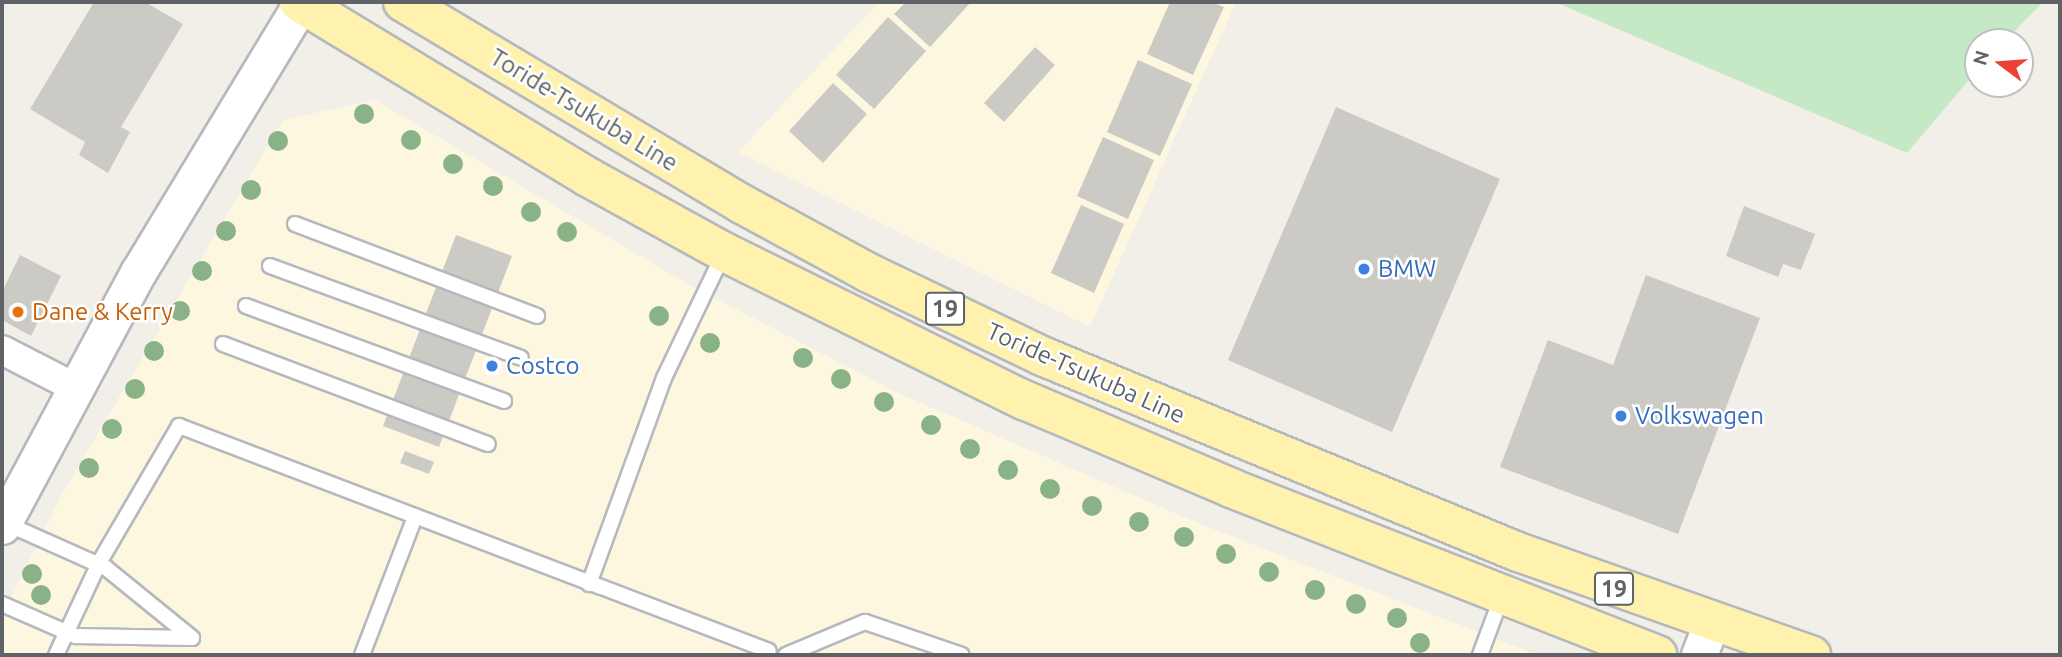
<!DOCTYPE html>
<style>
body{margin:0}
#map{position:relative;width:2062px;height:657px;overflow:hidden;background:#f1efe8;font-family:Ubuntu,sans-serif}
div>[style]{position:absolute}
.commercial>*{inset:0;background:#fef7e0}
.green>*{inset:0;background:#c5e8c5}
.building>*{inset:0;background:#cccac5}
.roads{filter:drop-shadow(2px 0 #b5b8bc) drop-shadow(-2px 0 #b5b8bc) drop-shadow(0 2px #b5b8bc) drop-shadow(0 -2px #b5b8bc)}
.service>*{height:14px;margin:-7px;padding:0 7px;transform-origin:7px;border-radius:7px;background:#fff}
.minor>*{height:28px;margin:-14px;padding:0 14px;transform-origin:14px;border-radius:14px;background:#fff}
.tertiary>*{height:35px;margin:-17.5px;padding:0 17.5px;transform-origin:17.5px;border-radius:17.5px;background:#fff}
.primary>*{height:38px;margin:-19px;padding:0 19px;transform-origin:19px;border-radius:19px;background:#fff2af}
.trees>*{width:20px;height:20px;margin:-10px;border-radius:50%;background:#89b387}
.dots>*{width:19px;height:19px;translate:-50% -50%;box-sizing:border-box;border:4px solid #fff;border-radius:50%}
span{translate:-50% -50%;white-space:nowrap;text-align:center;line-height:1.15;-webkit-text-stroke:5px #fff;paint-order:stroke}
.shield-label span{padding:2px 5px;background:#fff;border:2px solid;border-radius:5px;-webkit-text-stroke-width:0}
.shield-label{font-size:23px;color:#5f6368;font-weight:700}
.street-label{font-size:24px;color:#5f6368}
.shop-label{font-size:24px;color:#366cbe}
.left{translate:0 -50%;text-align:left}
.food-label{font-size:24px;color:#c56008}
.frame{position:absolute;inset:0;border:4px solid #5f6368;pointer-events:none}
.north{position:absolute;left:1964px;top:28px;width:70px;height:70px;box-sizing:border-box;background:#fff;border:2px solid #bfc1c3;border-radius:50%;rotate:286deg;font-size:19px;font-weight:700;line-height:28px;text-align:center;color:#5f6368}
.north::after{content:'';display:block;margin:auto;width:24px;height:32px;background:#ea4335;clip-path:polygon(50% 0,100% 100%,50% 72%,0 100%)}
</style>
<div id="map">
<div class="commercial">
<i style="clip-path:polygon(879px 2px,1236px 2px,1090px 327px,738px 152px)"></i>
<i style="clip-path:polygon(375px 100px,686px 283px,898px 393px,1200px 524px,1537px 655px,2px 655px,2px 616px,61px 496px,283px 120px)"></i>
</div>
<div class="green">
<i style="clip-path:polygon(1555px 2px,2043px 2px,2004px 42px,1978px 42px,1978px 69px,1907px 153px)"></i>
</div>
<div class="building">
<i style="clip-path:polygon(94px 2px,145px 2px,183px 24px,121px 127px,130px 132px,108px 173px,79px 155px,85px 142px,30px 109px)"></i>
<i style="clip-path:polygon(906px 2px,971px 2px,930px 47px,894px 14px)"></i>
<i style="clip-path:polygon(1170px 2px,1211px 2px,1224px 7px,1193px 75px,1147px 54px)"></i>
<i style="clip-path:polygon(888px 17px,926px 51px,874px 109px,836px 75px)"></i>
<i style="clip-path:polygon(1035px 47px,1055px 65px,1004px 122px,984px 103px)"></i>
<i style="clip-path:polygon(1138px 60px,1192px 84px,1160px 156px,1107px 132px)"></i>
<i style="clip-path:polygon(833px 83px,867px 114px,823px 163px,789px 131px)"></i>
<i style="clip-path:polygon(1336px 107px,1500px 179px,1392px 432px,1228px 360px)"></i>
<i style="clip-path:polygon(1103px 137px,1154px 160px,1128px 219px,1077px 196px)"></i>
<i style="clip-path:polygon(1081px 205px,1124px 224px,1094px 293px,1051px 273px)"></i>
<i style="clip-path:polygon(1744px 206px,1815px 234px,1801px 270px,1783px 264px,1778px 277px,1726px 256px)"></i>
<i style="clip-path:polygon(456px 235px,512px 256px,439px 447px,383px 426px)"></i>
<i style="clip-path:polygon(20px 255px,61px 276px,31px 336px,2px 320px,2px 292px)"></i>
<i style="clip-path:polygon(1646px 275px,1760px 318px,1678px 534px,1500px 467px,1548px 340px,1613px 365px)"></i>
<i style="clip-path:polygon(405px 451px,434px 462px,429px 474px,400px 463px)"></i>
</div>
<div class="roads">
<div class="service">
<i style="left:295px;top:224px;width:259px;rotate:20.8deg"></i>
<i style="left:270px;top:266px;width:267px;rotate:20.1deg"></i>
<i style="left:246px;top:306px;width:275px;rotate:20.2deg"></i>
<i style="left:223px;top:344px;width:283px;rotate:20.7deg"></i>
<i style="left:5px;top:523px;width:111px;rotate:24deg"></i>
<i style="left:106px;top:568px;width:111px;rotate:39.1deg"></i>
<i style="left:589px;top:584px;width:219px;rotate:-70deg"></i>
<i style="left:664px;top:378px;width:139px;rotate:-64.4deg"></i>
<i style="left:2px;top:604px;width:80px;rotate:23.7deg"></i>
<i style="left:75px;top:636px;width:117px;rotate:1deg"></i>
<i style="left:56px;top:655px;width:102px;rotate:-64.9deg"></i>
<i style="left:99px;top:563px;width:159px;rotate:-59.7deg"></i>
<i style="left:179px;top:426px;width:631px;rotate:20.87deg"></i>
<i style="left:362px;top:655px;width:148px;rotate:-69deg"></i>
<i style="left:786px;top:655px;width:86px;rotate:-22.7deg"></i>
<i style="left:865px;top:622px;width:102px;rotate:18.8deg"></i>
<i style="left:1480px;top:655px;width:63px;rotate:-69.6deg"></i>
</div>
<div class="minor">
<i style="left:2px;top:350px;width:81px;rotate:27.2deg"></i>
</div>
<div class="tertiary">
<i style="left:2px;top:526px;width:289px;rotate:-61.8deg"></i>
<i style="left:139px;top:271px;width:315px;rotate:-58.8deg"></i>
<i style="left:1699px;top:655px;width:34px;rotate:-69deg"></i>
</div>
<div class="primary">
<i style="left:299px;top:2px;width:338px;rotate:31.2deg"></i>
<i style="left:588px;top:177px;width:155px;rotate:28.9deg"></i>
<i style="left:724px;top:252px;width:335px;rotate:26.3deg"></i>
<i style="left:1024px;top:400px;width:225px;rotate:23deg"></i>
<i style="left:1231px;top:488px;width:458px;rotate:21.4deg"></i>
<i style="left:403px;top:2px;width:395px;rotate:30.8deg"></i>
<i style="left:742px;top:204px;width:142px;rotate:28.5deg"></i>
<i style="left:867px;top:272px;width:194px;rotate:25.6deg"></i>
<i style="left:1042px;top:356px;width:515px;rotate:22.38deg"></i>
<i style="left:1518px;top:552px;width:311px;rotate:19.4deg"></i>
</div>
</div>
<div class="trees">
<i style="left:364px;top:114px"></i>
<i style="left:411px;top:140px"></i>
<i style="left:278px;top:141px"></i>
<i style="left:453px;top:164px"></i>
<i style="left:493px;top:186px"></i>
<i style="left:251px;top:190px"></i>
<i style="left:531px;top:212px"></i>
<i style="left:226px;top:231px"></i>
<i style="left:567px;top:232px"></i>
<i style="left:202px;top:271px"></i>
<i style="left:180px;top:311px"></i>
<i style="left:659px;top:316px"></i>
<i style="left:710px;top:343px"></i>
<i style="left:154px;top:351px"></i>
<i style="left:803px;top:358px"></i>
<i style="left:841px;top:379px"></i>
<i style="left:135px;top:389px"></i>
<i style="left:884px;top:402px"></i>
<i style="left:931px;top:425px"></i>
<i style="left:112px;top:429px"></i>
<i style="left:970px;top:449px"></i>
<i style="left:89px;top:468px"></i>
<i style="left:1008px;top:470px"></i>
<i style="left:1050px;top:489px"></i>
<i style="left:1092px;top:506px"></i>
<i style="left:1139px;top:522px"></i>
<i style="left:1184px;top:537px"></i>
<i style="left:1226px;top:554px"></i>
<i style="left:1269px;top:572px"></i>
<i style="left:32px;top:574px"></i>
<i style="left:1315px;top:590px"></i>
<i style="left:41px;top:595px"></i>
<i style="left:1356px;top:604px"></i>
<i style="left:1397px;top:618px"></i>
<i style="left:1420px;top:643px"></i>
</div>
<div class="dots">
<i style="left:1364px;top:269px;background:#3f7fe0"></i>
<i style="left:18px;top:312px;background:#e8710a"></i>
<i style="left:492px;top:366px;background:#3f7fe0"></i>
<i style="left:1621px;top:416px;background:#3f7fe0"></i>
</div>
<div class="shield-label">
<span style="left:945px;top:309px">19</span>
<span style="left:1614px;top:589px">19</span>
</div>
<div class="street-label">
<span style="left:584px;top:110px;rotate:31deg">Toride-Tsukuba Line</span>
<span style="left:1086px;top:373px;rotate:24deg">Toride-Tsukuba Line</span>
</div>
<div class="shop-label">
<span class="left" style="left:1378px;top:269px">BMW</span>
<span class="left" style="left:506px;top:366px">Costco</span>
<span class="left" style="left:1635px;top:416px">Volkswagen</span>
</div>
<div class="food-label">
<span class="left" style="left:32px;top:312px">Dane &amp; Kerry</span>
</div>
<div class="frame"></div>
<div class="north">N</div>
</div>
